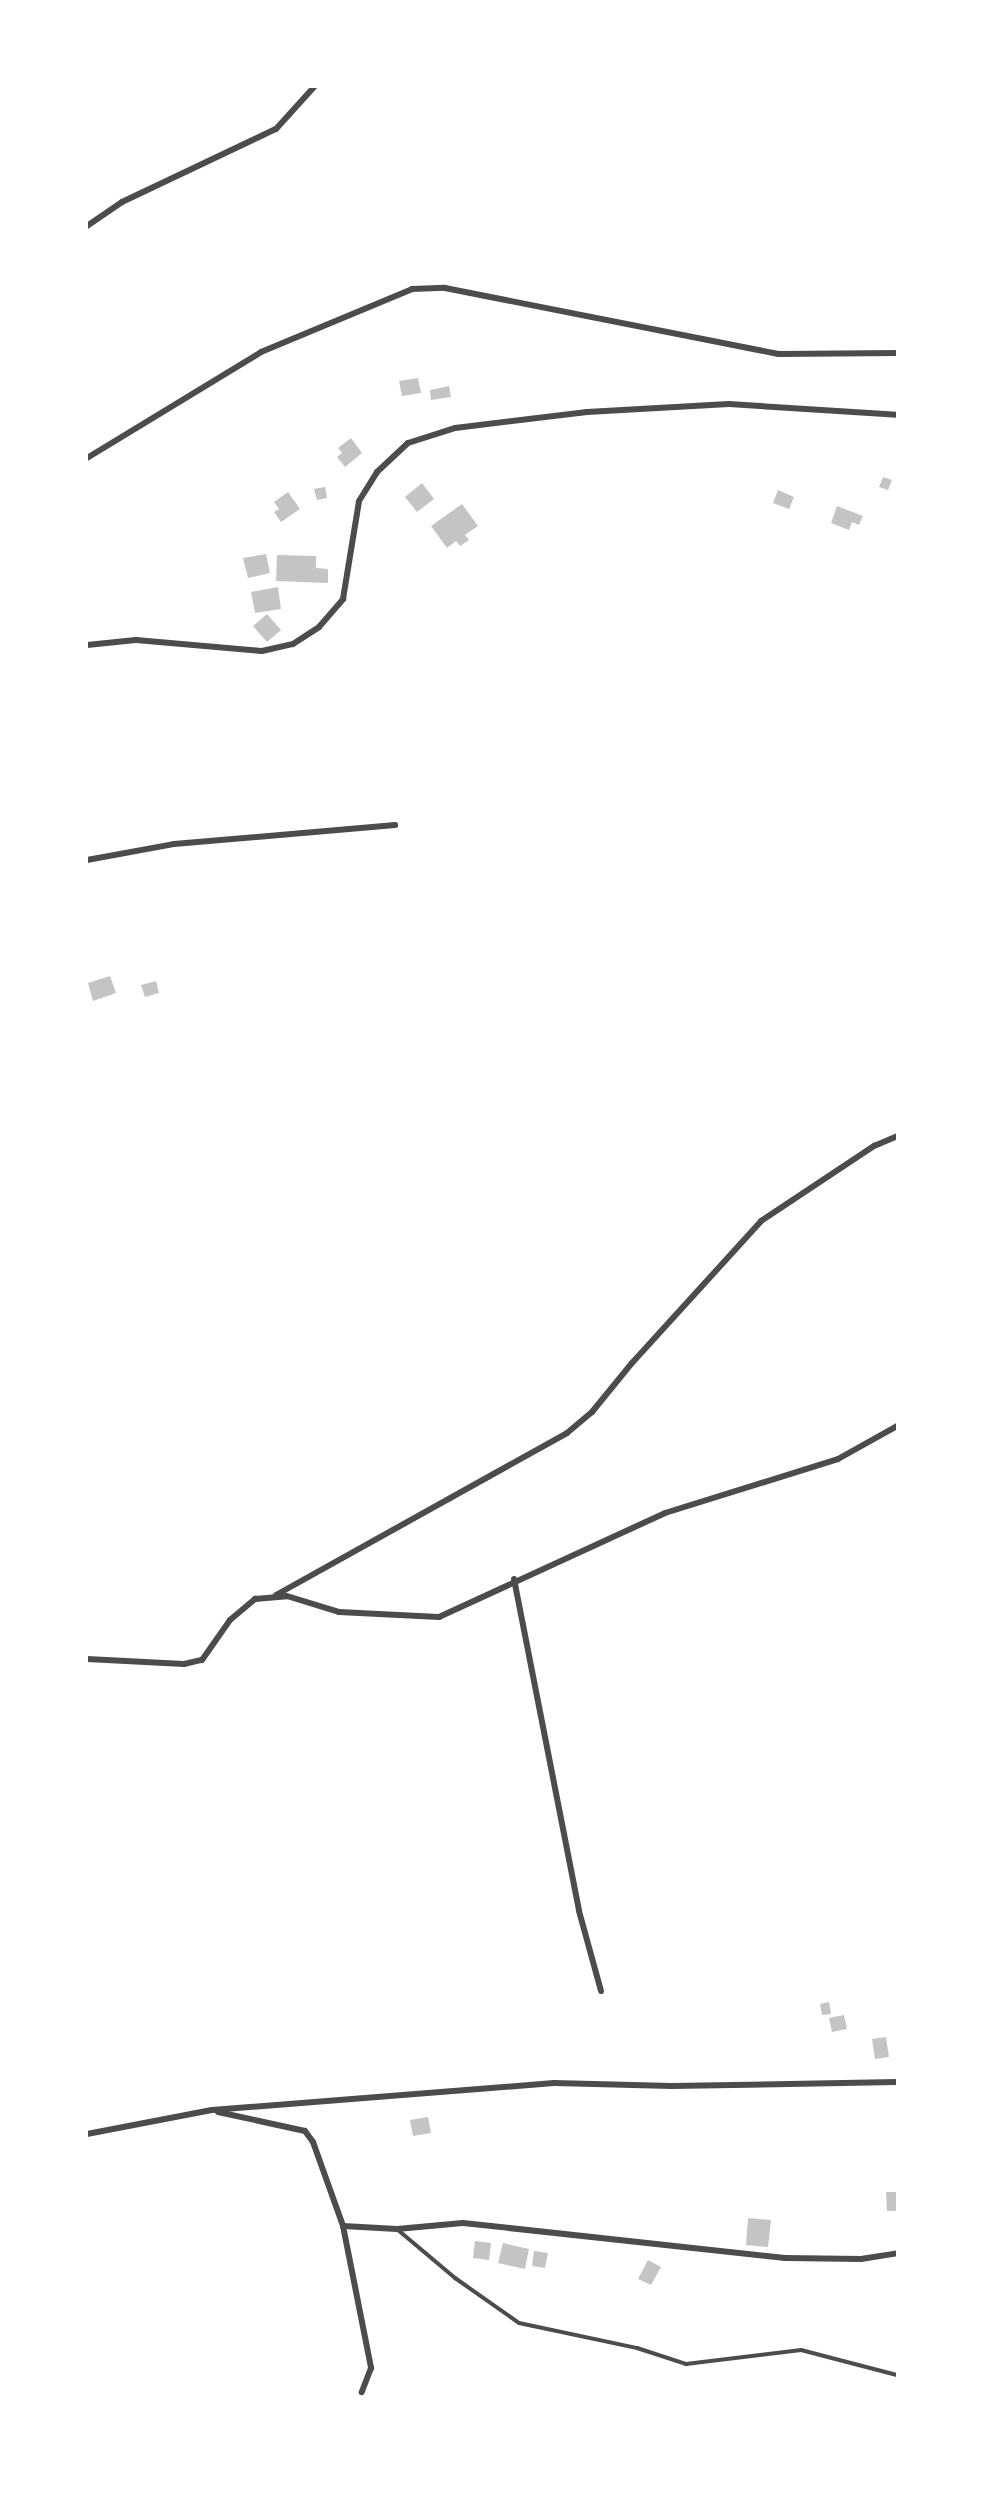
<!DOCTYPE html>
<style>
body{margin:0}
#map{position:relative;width:984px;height:2511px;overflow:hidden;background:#fff;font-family:Helvetica,sans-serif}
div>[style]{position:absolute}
.building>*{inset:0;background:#c4c4c4}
.service>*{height:4px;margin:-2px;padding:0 2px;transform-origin:2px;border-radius:2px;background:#4c4c4c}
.minor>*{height:6px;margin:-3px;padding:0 3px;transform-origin:3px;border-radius:3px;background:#4c4c4c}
span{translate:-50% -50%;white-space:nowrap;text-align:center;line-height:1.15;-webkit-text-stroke:4.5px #fff;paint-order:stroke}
.frame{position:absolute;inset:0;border:88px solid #fff;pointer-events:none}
</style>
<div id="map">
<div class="building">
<i style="clip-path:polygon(418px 378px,421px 393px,402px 396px,399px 381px)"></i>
<i style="clip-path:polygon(449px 386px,451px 397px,431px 400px,430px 390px)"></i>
<i style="clip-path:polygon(351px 438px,362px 453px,345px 467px,337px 457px,342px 453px,338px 448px)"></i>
<i style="clip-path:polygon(883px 477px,892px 480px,888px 490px,879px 487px)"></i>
<i style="clip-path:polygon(422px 483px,434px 499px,417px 512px,405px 497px)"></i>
<i style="clip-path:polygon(325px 487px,327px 498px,317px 500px,314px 489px)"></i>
<i style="clip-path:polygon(778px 490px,794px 497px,789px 509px,773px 503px)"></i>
<i style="clip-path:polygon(288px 492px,300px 509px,281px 522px,274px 512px,279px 509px,274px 502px)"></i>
<i style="clip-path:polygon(462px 504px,478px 526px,465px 535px,469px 540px,460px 546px,456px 541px,447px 548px,431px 526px)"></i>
<i style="clip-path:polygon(837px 506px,863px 516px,859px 525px,852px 522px,849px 530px,831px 523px)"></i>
<i style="clip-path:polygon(266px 554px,270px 573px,248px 578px,243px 558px)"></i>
<i style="clip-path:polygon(277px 555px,316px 556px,316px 568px,328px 569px,328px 583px,276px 581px)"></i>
<i style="clip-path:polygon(278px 587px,281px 609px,255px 613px,251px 592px)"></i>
<i style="clip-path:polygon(267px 614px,281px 630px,267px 642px,253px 626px)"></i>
<i style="clip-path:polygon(110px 976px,116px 993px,93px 1001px,88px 983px)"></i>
<i style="clip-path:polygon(156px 981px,159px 993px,145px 997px,141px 985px)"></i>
<i style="clip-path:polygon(829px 2002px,831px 2014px,822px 2015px,820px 2004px)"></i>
<i style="clip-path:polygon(844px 2015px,847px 2029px,832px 2032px,829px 2018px)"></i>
<i style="clip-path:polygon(886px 2037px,889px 2057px,875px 2059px,872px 2039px)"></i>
<i style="clip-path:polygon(428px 2117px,431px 2133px,413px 2136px,410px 2120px)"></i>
<i style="clip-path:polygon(886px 2192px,897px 2192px,897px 2211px,887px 2211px)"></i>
<i style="clip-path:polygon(748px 2218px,771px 2220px,768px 2247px,746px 2245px)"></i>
<i style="clip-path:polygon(475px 2241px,491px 2243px,489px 2260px,473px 2258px)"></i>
<i style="clip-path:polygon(503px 2243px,529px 2249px,525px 2269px,498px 2263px)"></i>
<i style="clip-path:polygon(534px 2251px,548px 2253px,545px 2268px,532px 2266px)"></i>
<i style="clip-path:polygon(648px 2260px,661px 2267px,651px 2285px,638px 2279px)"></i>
</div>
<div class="service">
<i style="left:398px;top:2230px;width:75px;rotate:40.1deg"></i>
<i style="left:455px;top:2278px;width:78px;rotate:35.1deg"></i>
<i style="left:519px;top:2323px;width:121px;rotate:12deg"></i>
<i style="left:637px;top:2348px;width:52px;rotate:18.1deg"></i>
<i style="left:686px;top:2364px;width:116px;rotate:-6.9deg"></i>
<i style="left:801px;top:2350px;width:99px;rotate:14.6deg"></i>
</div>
<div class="minor">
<i style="left:87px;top:226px;width:42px;rotate:-34.4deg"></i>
<i style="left:122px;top:202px;width:170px;rotate:-25.4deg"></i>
<i style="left:276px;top:129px;width:57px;rotate:-47.9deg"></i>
<i style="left:87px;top:458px;width:204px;rotate:-31.3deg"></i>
<i style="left:261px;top:352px;width:164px;rotate:-22.6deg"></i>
<i style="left:412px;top:289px;width:33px;rotate:-2deg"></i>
<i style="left:445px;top:288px;width:340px;rotate:11.2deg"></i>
<i style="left:779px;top:354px;width:118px;rotate:-0.5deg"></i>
<i style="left:87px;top:645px;width:49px;rotate:-5.8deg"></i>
<i style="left:136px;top:640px;width:126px;rotate:5deg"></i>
<i style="left:262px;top:651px;width:32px;rotate:-13deg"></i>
<i style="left:293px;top:644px;width:31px;rotate:-33deg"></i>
<i style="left:319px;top:627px;width:37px;rotate:-49deg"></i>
<i style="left:343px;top:599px;width:99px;rotate:-80.7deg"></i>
<i style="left:359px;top:501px;width:34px;rotate:-58deg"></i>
<i style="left:377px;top:472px;width:42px;rotate:-43.1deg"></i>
<i style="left:408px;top:443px;width:49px;rotate:-17.7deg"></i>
<i style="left:455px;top:428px;width:133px;rotate:-6.9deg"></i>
<i style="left:587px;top:412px;width:142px;rotate:-3.2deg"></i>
<i style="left:729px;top:404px;width:168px;rotate:3.7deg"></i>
<i style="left:87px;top:860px;width:88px;rotate:-10.4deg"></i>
<i style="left:174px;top:844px;width:222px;rotate:-4.9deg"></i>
<i style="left:514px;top:1579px;width:338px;rotate:78.9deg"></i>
<i style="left:579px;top:1911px;width:83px;rotate:74.6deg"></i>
<i style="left:276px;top:1595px;width:333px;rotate:-29.1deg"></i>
<i style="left:567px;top:1433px;width:33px;rotate:-40deg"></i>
<i style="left:592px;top:1412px;width:63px;rotate:-50.8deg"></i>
<i style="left:632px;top:1363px;width:192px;rotate:-47.7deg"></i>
<i style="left:761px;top:1221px;width:136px;rotate:-33.6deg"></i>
<i style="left:874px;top:1146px;width:25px;rotate:-23deg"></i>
<i style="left:87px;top:1659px;width:97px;rotate:3deg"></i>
<i style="left:184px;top:1664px;width:18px;rotate:-13deg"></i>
<i style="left:202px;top:1660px;width:49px;rotate:-55deg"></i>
<i style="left:230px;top:1620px;width:33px;rotate:-40deg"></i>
<i style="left:255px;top:1599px;width:32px;rotate:-5deg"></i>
<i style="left:287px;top:1596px;width:54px;rotate:17.1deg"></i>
<i style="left:339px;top:1612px;width:100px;rotate:2.9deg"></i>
<i style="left:439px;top:1617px;width:249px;rotate:-24.7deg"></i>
<i style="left:665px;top:1513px;width:181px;rotate:-17.3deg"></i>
<i style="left:838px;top:1459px;width:68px;rotate:-29.2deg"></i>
<i style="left:218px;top:2112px;width:89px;rotate:12.3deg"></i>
<i style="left:305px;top:2131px;width:14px;rotate:54deg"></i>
<i style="left:313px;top:2142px;width:89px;rotate:70.3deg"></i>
<i style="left:343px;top:2226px;width:54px;rotate:3.2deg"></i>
<i style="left:397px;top:2229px;width:66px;rotate:-5.2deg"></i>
<i style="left:463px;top:2223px;width:324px;rotate:6.2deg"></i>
<i style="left:785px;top:2258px;width:76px;rotate:0.8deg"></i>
<i style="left:861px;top:2259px;width:36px;rotate:-9deg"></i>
<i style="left:87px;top:2134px;width:127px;rotate:-10.9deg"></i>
<i style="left:212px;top:2110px;width:343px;rotate:-4.5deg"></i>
<i style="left:554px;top:2083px;width:118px;rotate:1.5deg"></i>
<i style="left:672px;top:2086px;width:225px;rotate:-1deg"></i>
<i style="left:343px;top:2226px;width:145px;rotate:78.8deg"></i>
<i style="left:371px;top:2368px;width:26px;rotate:111deg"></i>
</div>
<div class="frame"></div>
</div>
